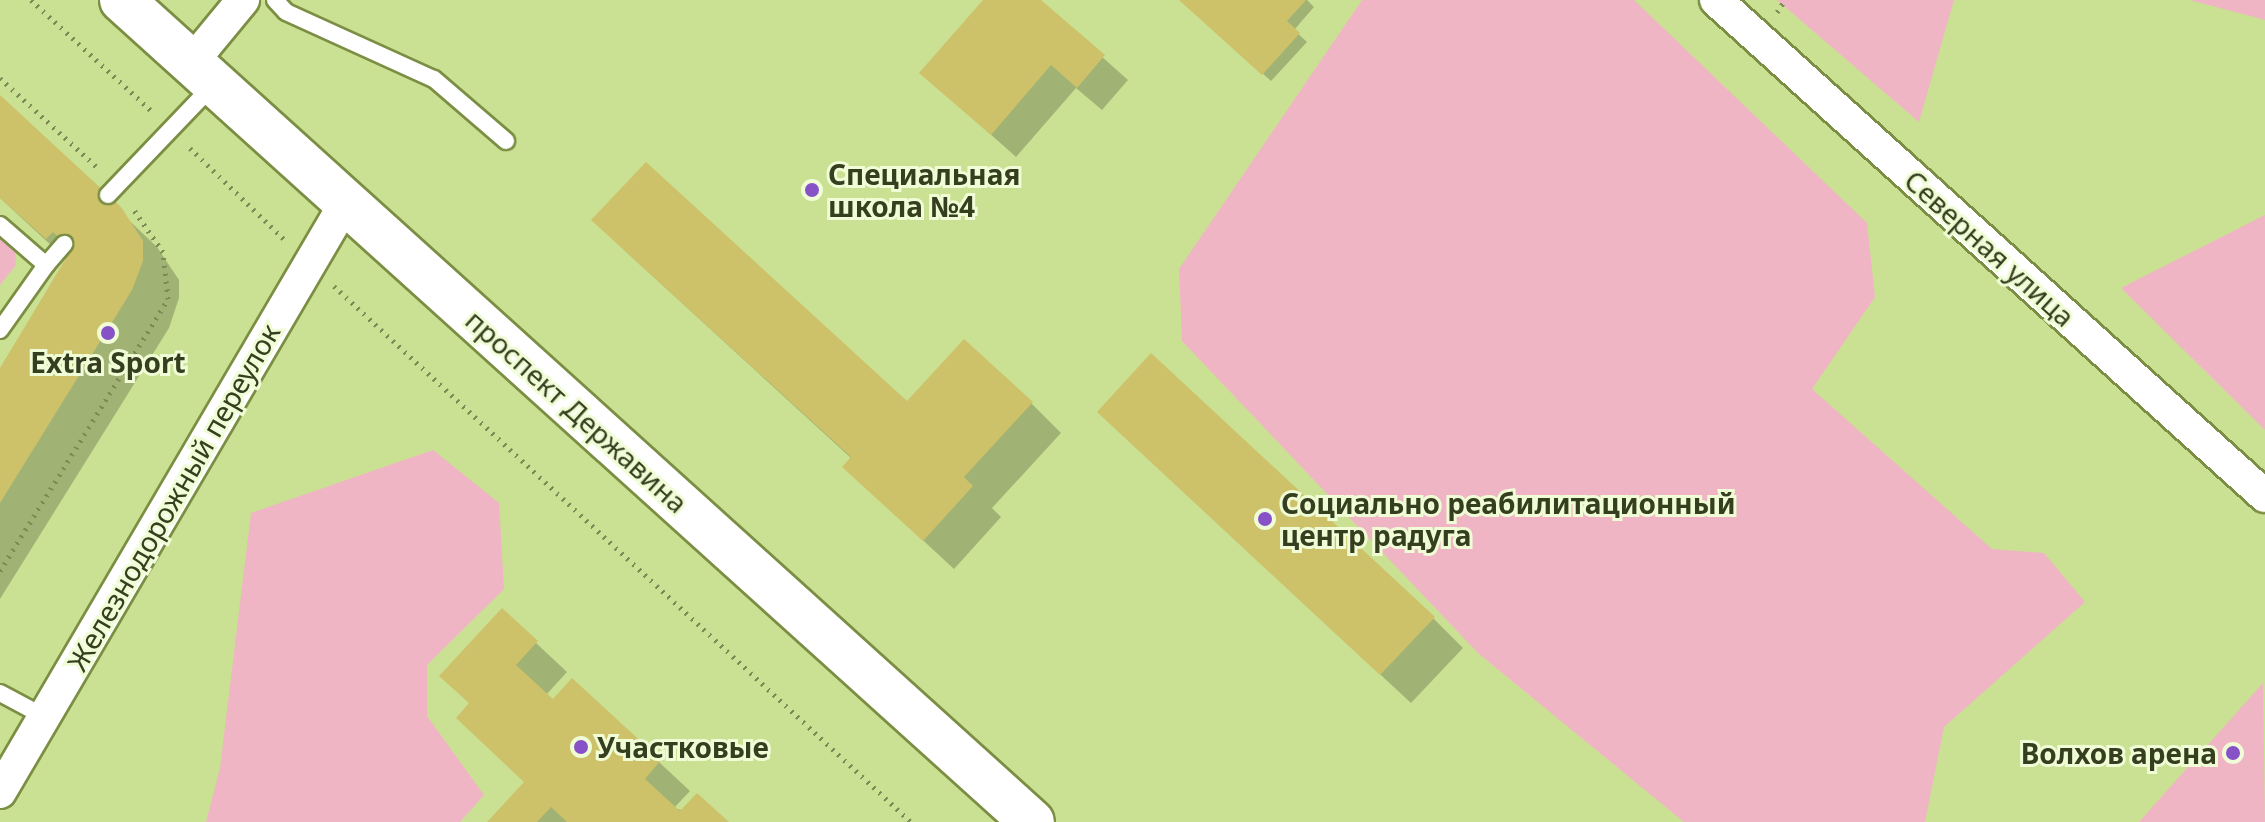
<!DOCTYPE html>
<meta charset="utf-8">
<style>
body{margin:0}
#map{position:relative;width:2265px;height:822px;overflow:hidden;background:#cae092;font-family:"Noto Sans",sans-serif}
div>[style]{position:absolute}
.green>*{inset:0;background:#f0b5c4}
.shadow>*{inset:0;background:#0003}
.building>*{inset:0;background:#cdc169}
.path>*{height:5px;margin-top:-2.5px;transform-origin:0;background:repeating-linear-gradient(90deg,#7b8b55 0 2px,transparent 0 8px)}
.roads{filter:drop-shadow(2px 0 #7b8e43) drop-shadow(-2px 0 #7b8e43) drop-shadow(0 2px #7b8e43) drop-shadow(0 -2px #7b8e43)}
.service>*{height:16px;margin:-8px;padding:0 8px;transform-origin:8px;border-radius:8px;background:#fff}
.minor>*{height:32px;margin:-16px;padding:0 16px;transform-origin:16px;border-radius:16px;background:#fff}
.secondary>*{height:44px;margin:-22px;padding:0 22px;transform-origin:22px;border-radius:22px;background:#fff}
.dots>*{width:22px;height:22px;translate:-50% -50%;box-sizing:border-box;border:4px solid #f0fcd6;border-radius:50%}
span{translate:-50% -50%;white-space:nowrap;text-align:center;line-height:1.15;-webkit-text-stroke:6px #f0fcd6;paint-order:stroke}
.poi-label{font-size:28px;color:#353e1e;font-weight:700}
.left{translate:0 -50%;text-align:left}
.right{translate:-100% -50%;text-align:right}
.street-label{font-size:28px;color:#353e1e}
</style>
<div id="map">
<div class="green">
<i style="clip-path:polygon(1362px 0,1634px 0,1867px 223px,1875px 297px,1812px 389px,1992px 549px,2044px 553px,2085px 602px,1944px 727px,1925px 822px,1684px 822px,1478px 653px,1182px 341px,1179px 269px)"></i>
<i style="clip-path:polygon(1777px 0,1954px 0,1919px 122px)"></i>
<i style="clip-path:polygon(2190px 0,2265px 0,2265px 20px)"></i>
<i style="clip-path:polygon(2265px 215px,2265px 430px,2121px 288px)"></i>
<i style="clip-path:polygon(0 233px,15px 246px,16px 265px,0 285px)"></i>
<i style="clip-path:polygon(433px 450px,499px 503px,504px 589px,427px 665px,427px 716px,484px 795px,460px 822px,206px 822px,220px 768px,251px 513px)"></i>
<i style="clip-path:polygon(2263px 683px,2265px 822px,2139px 822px)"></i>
</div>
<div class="shadow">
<i style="clip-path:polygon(985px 0,1038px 0,1128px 80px,1102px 110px,1076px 88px,1016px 157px,922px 73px)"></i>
<i style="clip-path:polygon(1181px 0,1307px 0,1314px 7px,1294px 30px,1307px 42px,1271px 81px)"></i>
<i style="clip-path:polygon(0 98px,157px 247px,179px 280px,179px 298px,169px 328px,0 599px,0 371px,67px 260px,0 198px)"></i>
<i style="clip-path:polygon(624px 250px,907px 403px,1031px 403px,1061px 433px,992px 508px,1001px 517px,954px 569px,875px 496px,852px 459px)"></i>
<i style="clip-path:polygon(1129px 441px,1433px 618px,1463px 648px,1411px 703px)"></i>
<i style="clip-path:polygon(502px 611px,567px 672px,546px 695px,553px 702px,572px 681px,690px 791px,674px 808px,726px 822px,490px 822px,526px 783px,471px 704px)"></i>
</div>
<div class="building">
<i style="clip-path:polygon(983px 0,1041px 0,1105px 55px,1077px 88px,1051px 65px,991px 135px,919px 73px)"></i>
<i style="clip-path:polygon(1179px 0,1306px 0,1287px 21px,1300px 33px,1262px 75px)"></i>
<i style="clip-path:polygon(0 95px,121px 207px,143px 241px,143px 261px,132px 290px,0 503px,0 368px,71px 250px,53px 232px,46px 239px,0 198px)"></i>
<i style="clip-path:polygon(646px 162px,907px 401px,964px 339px,1033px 402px,964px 477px,973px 486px,923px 541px,842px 467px,851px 457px,591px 220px)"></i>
<i style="clip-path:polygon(1151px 353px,1435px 617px,1380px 675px,1097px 412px)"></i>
<i style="clip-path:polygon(502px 608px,538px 641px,516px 665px,553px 699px,572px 678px,661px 760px,645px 779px,680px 811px,697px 793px,729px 822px,567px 822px,551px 807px,537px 822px,487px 822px,524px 782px,456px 718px,469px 703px,439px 676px)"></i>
</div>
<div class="path">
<i style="left:31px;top:0;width:167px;rotate:42.6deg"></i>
<i style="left:1777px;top:12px;width:14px;rotate:-56deg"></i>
<i style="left:0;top:78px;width:134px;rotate:42.6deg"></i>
<i style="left:190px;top:148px;width:134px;rotate:44.1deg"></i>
<i style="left:334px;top:286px;width:788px;rotate:42.89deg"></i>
<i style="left:0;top:571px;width:320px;rotate:-58.3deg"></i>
<i style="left:168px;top:299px;width:47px;rotate:-96.1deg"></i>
<i style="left:163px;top:252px;width:55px;rotate:-124.6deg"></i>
</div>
<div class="roads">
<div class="service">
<i style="left:275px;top:0;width:16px;rotate:47deg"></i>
<i style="left:286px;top:12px;width:162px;rotate:24.4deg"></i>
<i style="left:434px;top:79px;width:95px;rotate:40.7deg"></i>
<i style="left:108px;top:195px;width:153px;rotate:-46.3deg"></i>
<i style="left:0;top:225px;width:61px;rotate:41deg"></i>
<i style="left:46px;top:265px;width:28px;rotate:-49deg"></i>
<i style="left:0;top:330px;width:80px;rotate:-54.7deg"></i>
<i style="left:0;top:693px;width:51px;rotate:28.1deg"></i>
</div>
<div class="minor">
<i style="left:1716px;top:0;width:740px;rotate:42.1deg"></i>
<i style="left:191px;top:63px;width:82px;rotate:-50.5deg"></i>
<i style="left:0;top:792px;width:684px;rotate:-59.61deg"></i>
</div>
<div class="secondary">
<i style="left:122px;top:0;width:1226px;rotate:42.09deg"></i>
</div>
</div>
<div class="dots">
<i style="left:812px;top:190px;background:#8751c8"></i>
<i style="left:108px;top:333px;background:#8751c8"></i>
<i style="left:1265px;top:519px;background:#8751c8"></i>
<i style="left:581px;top:747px;background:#8751c8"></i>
<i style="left:2233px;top:753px;background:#8751c8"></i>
</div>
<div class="poi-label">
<span class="left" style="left:828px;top:190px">Специальная<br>школа №4</span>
<span style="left:108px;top:362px">Extra Sport</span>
<span class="left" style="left:1281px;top:519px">Социально реабилитационный<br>центр радуга</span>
<span class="left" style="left:597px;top:747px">Участковые</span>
<span class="right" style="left:2217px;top:753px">Волхов арена</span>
</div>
<div class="street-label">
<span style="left:1990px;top:248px;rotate:42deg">Северная улица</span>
<span style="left:577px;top:411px;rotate:42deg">проспект Державина</span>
<span style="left:173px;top:497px;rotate:-60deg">Железнодорожный переулок</span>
</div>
</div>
